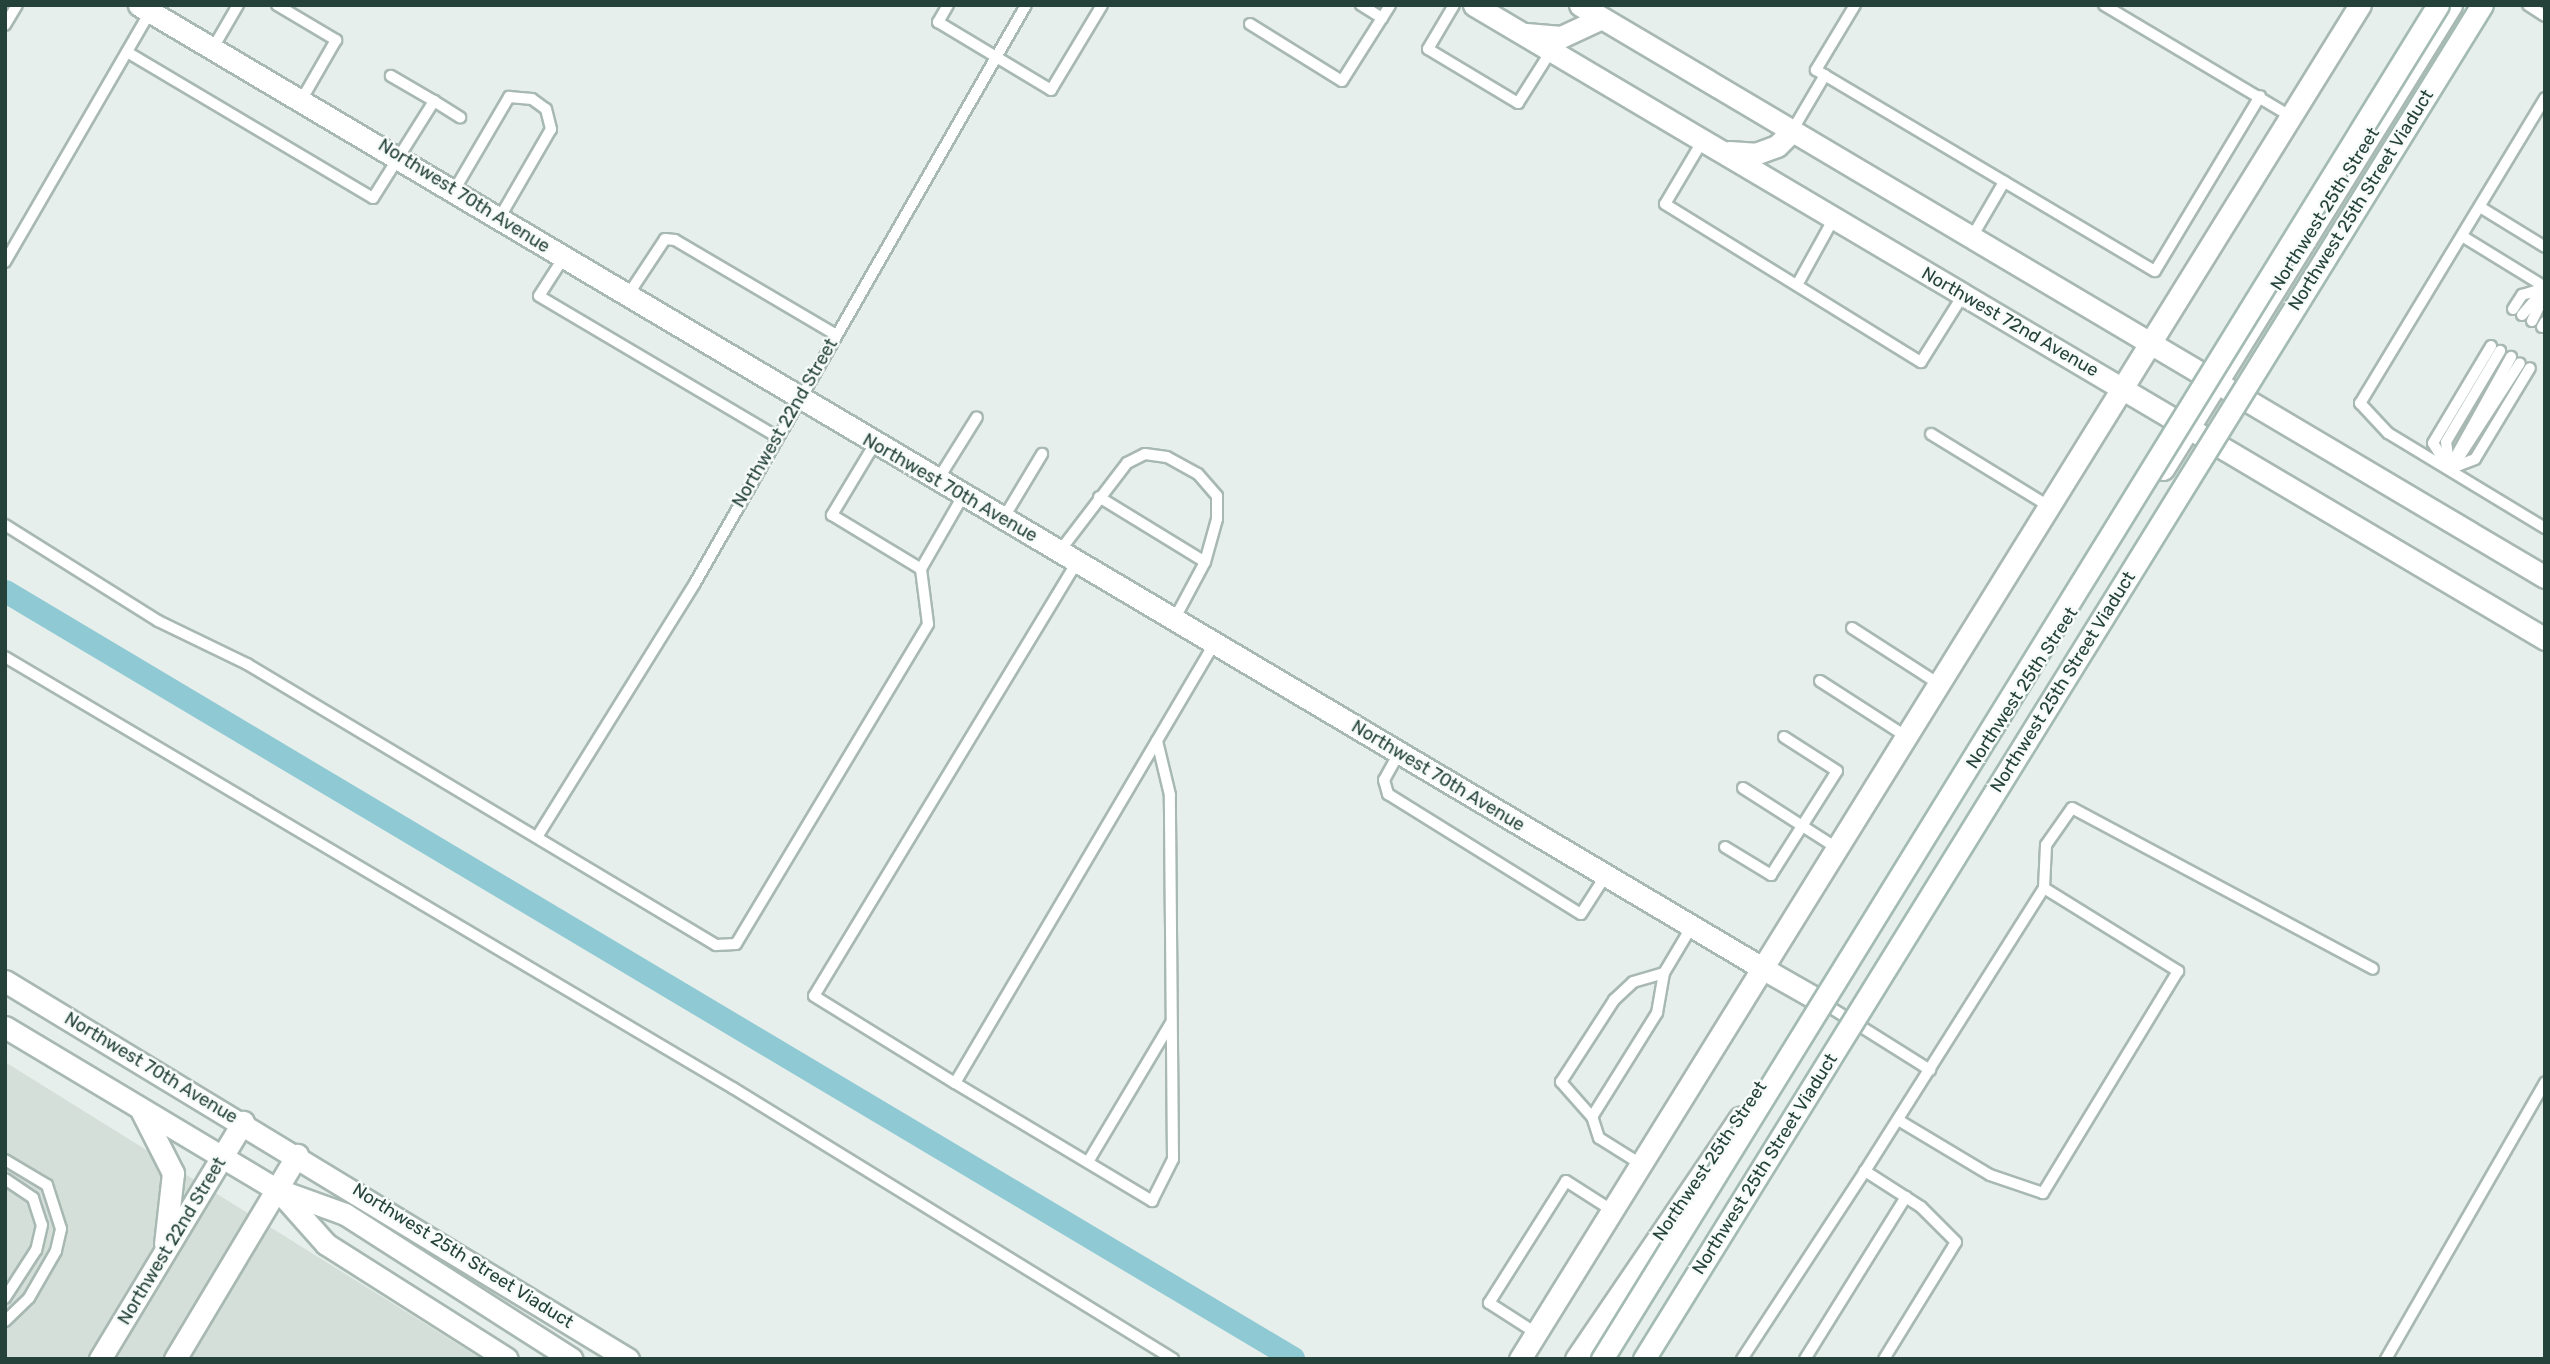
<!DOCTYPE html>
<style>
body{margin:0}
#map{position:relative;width:2550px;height:1364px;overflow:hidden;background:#e6efeb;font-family:Rubik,sans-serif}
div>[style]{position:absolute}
.built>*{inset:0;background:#d4dfda}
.canal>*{height:23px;margin:-11.5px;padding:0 11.5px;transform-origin:11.5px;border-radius:11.5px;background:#8ec9d4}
.roads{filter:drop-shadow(2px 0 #a8b8b2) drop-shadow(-2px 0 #a8b8b2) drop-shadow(0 2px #a8b8b2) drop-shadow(0 -2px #a8b8b2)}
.lane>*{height:10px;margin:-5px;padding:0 5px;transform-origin:5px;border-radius:5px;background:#fff}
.street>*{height:21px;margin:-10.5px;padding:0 10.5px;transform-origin:10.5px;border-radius:10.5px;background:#fff}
.secondary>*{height:21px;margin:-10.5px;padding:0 10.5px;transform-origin:10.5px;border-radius:10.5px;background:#fff}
.bridges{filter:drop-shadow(2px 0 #a4bbb3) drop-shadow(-2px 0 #a4bbb3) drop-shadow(0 2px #a4bbb3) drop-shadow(0 -2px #a4bbb3)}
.secondary-bridge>*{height:21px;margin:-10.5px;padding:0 10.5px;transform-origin:10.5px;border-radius:10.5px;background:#fff}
span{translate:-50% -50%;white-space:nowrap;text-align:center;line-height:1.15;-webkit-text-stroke:5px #f7fbf9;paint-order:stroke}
.street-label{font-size:18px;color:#24423a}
.frame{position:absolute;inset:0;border:7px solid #24423a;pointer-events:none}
</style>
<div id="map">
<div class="built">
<i style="clip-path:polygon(5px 1062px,482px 1359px,5px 1359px)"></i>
</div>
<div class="canal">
<i style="left:5px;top:591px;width:1499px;rotate:30.77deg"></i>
</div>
<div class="roads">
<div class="lane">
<i style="left:277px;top:5px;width:69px;rotate:30.7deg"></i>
<i style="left:336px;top:40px;width:68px;rotate:120deg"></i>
<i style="left:948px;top:5px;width:20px;rotate:120deg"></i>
<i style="left:938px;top:22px;width:132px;rotate:31deg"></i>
<i style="left:1051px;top:90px;width:99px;rotate:-59deg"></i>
<i style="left:1454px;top:5px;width:51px;rotate:120.6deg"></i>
<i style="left:1428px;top:49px;width:105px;rotate:31deg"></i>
<i style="left:1518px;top:103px;width:62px;rotate:-57.6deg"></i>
<i style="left:1855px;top:5px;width:76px;rotate:121deg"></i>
<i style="left:1816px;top:70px;width:394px;rotate:30.7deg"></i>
<i style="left:2155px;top:271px;width:204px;rotate:-59deg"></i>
<i style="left:2104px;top:5px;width:219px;rotate:30.8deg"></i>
<i style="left:2528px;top:5px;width:20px;rotate:33deg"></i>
<i style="left:1382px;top:18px;width:15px;rotate:-58deg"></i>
<i style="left:1250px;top:24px;width:108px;rotate:31.8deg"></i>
<i style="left:1342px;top:81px;width:75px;rotate:-57.6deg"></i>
<i style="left:1382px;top:18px;width:25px;rotate:-148deg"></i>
<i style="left:5px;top:25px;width:23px;rotate:-59deg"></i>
<i style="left:213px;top:48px;width:50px;rotate:-59.8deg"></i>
<i style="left:127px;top:52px;width:286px;rotate:30.7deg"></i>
<i style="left:373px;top:198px;width:115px;rotate:-57.8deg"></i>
<i style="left:434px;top:101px;width:50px;rotate:-149.8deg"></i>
<i style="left:2545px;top:98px;width:357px;rotate:121.2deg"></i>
<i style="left:2360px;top:403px;width:41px;rotate:47deg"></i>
<i style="left:2388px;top:433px;width:184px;rotate:31.2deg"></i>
<i style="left:434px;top:101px;width:31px;rotate:32deg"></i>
<i style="left:1792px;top:131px;width:65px;rotate:-59.5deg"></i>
<i style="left:1703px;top:140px;width:74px;rotate:120.7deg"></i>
<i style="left:1665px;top:204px;width:301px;rotate:31.7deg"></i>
<i style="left:1921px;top:362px;width:79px;rotate:-57.9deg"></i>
<i style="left:455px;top:189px;width:107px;rotate:-59.6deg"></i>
<i style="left:509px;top:97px;width:23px;rotate:5deg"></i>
<i style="left:532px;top:99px;width:17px;rotate:36deg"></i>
<i style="left:546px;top:109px;width:21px;rotate:76deg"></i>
<i style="left:551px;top:129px;width:102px;rotate:120.1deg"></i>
<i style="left:2480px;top:207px;width:76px;rotate:31.6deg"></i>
<i style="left:2462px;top:236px;width:97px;rotate:31.6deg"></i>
<i style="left:1972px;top:237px;width:64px;rotate:-59.8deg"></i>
<i style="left:564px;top:257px;width:46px;rotate:122.7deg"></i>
<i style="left:539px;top:296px;width:277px;rotate:30.6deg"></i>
<i style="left:5px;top:262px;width:289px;rotate:-59.9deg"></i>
<i style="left:1797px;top:285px;width:77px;rotate:-61.1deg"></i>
<i style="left:628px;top:295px;width:67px;rotate:-56.5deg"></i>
<i style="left:665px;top:239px;width:10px;rotate:6deg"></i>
<i style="left:675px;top:240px;width:187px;rotate:30.5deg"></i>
<i style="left:2513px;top:309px;width:17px;rotate:-57deg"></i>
<i style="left:2522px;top:295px;width:24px;rotate:-17deg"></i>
<i style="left:2522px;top:315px;width:32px;rotate:-49deg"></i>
<i style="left:2532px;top:321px;width:30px;rotate:-64deg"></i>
<i style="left:2542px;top:327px;width:6px;rotate:-59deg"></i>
<i style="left:1931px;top:434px;width:140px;rotate:31.5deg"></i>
<i style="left:874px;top:445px;width:82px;rotate:121deg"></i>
<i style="left:832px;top:515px;width:104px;rotate:31.2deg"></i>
<i style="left:2449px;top:463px;width:21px;rotate:-98deg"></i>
<i style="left:2446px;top:442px;width:106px;rotate:-59.3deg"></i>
<i style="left:2454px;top:465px;width:121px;rotate:-57.1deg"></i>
<i style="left:2448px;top:467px;width:28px;rotate:-122deg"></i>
<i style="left:2433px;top:443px;width:113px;rotate:-59.1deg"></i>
<i style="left:2450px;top:467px;width:126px;rotate:-61deg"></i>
<i style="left:2449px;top:469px;width:28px;rotate:-21deg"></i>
<i style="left:2475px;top:459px;width:106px;rotate:-58.9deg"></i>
<i style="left:937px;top:481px;width:75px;rotate:-58deg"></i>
<i style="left:1099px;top:497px;width:124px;rotate:31.5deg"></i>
<i style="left:1003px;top:519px;width:76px;rotate:-59deg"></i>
<i style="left:5px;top:525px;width:181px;rotate:32.1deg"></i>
<i style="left:158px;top:621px;width:99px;rotate:25.8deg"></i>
<i style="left:247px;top:664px;width:547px;rotate:30.93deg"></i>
<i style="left:716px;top:945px;width:20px;rotate:-3deg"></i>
<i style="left:736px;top:944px;width:373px;rotate:-59deg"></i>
<i style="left:928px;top:624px;width:55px;rotate:-97.3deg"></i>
<i style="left:921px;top:569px;width:84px;rotate:-60.1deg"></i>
<i style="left:1059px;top:552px;width:112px;rotate:-52.6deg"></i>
<i style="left:1127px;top:463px;width:20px;rotate:-27deg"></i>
<i style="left:1145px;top:454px;width:22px;rotate:8deg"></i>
<i style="left:1167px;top:457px;width:35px;rotate:29deg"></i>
<i style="left:1198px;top:474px;width:29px;rotate:49deg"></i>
<i style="left:1217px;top:496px;width:23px;rotate:90deg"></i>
<i style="left:1217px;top:519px;width:45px;rotate:105.6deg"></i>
<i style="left:1205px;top:562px;width:66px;rotate:118.1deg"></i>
<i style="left:1077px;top:562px;width:507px;rotate:121.22deg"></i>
<i style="left:814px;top:996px;width:166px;rotate:31.7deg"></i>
<i style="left:955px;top:1083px;width:510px;rotate:-59.46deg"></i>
<i style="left:1852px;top:628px;width:103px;rotate:32.8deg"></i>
<i style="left:5px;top:657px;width:846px;rotate:30.63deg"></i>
<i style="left:733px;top:1088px;width:517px;rotate:31.63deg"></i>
<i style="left:1820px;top:681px;width:103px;rotate:32.8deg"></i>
<i style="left:1399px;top:753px;width:31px;rotate:119deg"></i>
<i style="left:1384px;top:780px;width:15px;rotate:74deg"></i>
<i style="left:1388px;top:794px;width:227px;rotate:31.9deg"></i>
<i style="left:1581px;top:914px;width:46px;rotate:-57.3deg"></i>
<i style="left:1743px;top:788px;width:112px;rotate:32.6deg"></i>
<i style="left:537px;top:837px;width:299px;rotate:-58.1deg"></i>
<i style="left:695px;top:583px;width:666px;rotate:-60.2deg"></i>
<i style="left:1725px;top:847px;width:54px;rotate:31.3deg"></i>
<i style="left:1771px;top:875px;width:123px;rotate:-57.6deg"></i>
<i style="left:1837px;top:771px;width:63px;rotate:-147.3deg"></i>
<i style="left:2044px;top:888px;width:43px;rotate:-87.3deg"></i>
<i style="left:2046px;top:845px;width:45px;rotate:-54.9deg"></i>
<i style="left:2072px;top:808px;width:341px;rotate:28.1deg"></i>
<i style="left:1820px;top:1001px;width:130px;rotate:32.1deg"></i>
<i style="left:955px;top:1083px;width:230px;rotate:30.9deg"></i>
<i style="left:1152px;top:1201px;width:47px;rotate:-63.4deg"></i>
<i style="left:1173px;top:1159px;width:364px;rotate:-90.5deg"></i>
<i style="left:1170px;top:795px;width:56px;rotate:-103.5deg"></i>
<i style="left:1592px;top:1117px;width:123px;rotate:-58deg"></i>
<i style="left:1657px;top:1013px;width:41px;rotate:-80.1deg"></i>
<i style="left:1664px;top:973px;width:55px;rotate:-59.2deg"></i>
<i style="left:5px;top:1160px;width:49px;rotate:30.8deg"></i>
<i style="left:47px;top:1185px;width:46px;rotate:72.3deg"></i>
<i style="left:61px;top:1229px;width:23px;rotate:103deg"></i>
<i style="left:56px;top:1251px;width:54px;rotate:119.9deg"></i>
<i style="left:29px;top:1298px;width:33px;rotate:136deg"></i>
<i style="left:1088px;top:1162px;width:162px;rotate:-59.2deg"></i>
<i style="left:1639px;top:1163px;width:47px;rotate:-148deg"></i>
<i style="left:1599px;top:1138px;width:22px;rotate:-108deg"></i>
<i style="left:1592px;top:1117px;width:47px;rotate:-131.5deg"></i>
<i style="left:1561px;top:1082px;width:98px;rotate:-57.1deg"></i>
<i style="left:1614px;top:1000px;width:26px;rotate:-43deg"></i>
<i style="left:1633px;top:982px;width:32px;rotate:-16deg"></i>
<i style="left:5px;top:1179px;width:34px;rotate:34deg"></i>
<i style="left:33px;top:1198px;width:28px;rotate:72deg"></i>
<i style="left:42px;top:1225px;width:26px;rotate:103deg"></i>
<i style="left:36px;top:1250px;width:57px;rotate:122.9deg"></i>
<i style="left:1536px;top:1333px;width:56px;rotate:-147.4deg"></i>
<i style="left:1489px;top:1303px;width:144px;rotate:-57.7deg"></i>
<i style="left:1566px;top:1181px;width:52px;rotate:32.5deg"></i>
<i style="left:1742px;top:1359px;width:225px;rotate:-56.8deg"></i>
<i style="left:1805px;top:1359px;width:191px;rotate:-58.1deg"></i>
<i style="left:1884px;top:1359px;width:137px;rotate:-58.4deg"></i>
<i style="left:1956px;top:1242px;width:49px;rotate:-135deg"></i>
<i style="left:1921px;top:1207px;width:67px;rotate:-147.3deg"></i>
<i style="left:1865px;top:1171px;width:335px;rotate:-57.7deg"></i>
<i style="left:2044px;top:888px;width:158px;rotate:31.8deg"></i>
<i style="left:2178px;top:971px;width:260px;rotate:121.3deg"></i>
<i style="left:2043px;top:1193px;width:56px;rotate:-161.2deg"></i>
<i style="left:1990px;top:1175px;width:107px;rotate:-149.1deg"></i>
<i style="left:2386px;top:1359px;width:319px;rotate:-60.1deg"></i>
</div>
<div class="street">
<i style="left:139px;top:5px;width:1887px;rotate:30.68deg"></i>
</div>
<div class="secondary">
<i style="left:1474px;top:5px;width:1245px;rotate:30.62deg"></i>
<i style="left:1580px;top:5px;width:1122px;rotate:30.66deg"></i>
<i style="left:1526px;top:34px;width:35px;rotate:5deg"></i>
<i style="left:1561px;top:37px;width:45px;rotate:-24.9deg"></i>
<i style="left:1729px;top:152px;width:26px;rotate:4deg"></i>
<i style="left:1755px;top:154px;width:23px;rotate:-20deg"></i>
<i style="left:1777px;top:146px;width:21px;rotate:-45deg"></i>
<i style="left:2163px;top:469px;width:546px;rotate:-58.17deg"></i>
<i style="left:1762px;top:968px;width:67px;rotate:29.6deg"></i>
<i style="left:5px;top:981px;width:729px;rotate:31.25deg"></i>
<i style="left:5px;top:1027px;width:316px;rotate:30.9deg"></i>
<i style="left:276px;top:1189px;width:73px;rotate:19.9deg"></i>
<i style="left:345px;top:1214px;width:269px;rotate:32.6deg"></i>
<i style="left:141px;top:1110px;width:71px;rotate:63.1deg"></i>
<i style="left:173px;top:1173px;width:71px;rotate:96.4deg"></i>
<i style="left:278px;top:1190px;width:72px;rotate:48.4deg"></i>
<i style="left:326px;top:1244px;width:214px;rotate:32.4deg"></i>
<i style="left:100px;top:1359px;width:277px;rotate:-58.9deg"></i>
<i style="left:175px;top:1359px;width:238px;rotate:-59.1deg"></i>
<i style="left:1520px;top:1359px;width:1593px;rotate:-58.19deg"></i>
<i style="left:1576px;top:1359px;width:292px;rotate:-55.8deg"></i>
</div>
</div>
<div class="bridges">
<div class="secondary-bridge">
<i style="left:1602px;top:1359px;width:1591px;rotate:-58.31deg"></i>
<i style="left:1644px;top:1359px;width:1592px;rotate:-58.25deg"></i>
</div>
</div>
<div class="street-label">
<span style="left:464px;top:196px;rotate:32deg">Northwest 70th Avenue</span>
<span style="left:2361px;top:200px;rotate:-58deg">Northwest 25th Street Viaduct</span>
<span style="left:2325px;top:209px;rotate:-58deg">Northwest 25th Street</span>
<span style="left:2010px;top:322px;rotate:30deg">Northwest 72nd Avenue</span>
<span style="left:785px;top:423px;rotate:-60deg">Northwest 22nd Street</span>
<span style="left:950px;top:488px;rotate:30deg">Northwest 70th Avenue</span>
<span style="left:2063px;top:682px;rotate:-58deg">Northwest 25th Street Viaduct</span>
<span style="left:2022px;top:688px;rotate:-57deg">Northwest 25th Street</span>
<span style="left:1438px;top:776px;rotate:31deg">Northwest 70th Avenue</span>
<span style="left:151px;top:1068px;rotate:31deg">Northwest 70th Avenue</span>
<span style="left:1710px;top:1161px;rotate:-56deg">Northwest 25th Street</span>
<span style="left:1765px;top:1164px;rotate:-58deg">Northwest 25th Street Viaduct</span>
<span style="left:172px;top:1241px;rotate:-59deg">Northwest 22nd Street</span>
<span style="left:463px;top:1256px;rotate:32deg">Northwest 25th Street Viaduct</span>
</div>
<div class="frame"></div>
</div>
